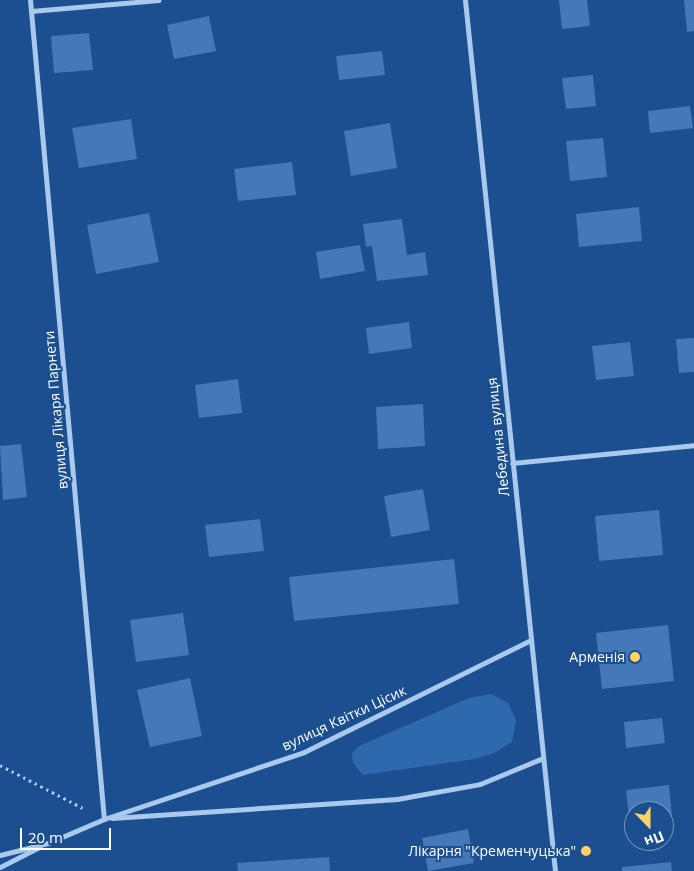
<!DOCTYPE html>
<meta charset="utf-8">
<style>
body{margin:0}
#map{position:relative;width:694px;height:871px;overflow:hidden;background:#1b4f8f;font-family:"Open Sans",sans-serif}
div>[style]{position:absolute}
.green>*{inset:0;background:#2e69ad}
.building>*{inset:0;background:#4478b7}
.path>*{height:3px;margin-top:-1.5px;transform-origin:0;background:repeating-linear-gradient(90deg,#a9c9ee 0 2.5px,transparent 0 6.5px)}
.street>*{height:5px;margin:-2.5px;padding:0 2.5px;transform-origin:2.5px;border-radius:2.5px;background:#a9c9ee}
.dots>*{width:14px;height:14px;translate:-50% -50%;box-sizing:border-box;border:2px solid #1b4f8f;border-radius:50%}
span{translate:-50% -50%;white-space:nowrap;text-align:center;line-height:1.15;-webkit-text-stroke:4px #1b4f8f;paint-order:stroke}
.street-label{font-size:14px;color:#fff}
.poi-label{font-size:14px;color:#fff}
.right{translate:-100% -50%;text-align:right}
.north{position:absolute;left:624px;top:801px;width:50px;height:50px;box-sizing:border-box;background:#1b4f8f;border:1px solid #7695bc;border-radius:50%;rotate:158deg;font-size:14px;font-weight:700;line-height:20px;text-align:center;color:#fff}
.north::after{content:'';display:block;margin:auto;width:18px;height:22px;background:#ffd166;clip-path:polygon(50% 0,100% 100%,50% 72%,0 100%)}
.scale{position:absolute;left:20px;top:828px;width:91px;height:22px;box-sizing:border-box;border:2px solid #fff;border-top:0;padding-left:6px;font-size:15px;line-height:18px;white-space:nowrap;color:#fff;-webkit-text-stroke:4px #1b4f8f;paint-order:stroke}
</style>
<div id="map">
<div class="green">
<i style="clip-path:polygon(491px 694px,508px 703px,516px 720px,512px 742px,494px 753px,475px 759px,363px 775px,353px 763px,352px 753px,359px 746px,469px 698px)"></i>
</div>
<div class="building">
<i style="clip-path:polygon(559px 0,587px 0,590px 26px,562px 29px)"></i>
<i style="clip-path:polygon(684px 0,694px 0,694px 31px,687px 32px)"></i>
<i style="clip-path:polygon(209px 16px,216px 51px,174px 59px,167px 25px)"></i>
<i style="clip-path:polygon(89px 33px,93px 70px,54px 73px,51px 36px)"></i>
<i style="clip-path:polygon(382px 51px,385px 75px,339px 80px,336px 56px)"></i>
<i style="clip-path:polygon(593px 75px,596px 106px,566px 109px,562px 78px)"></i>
<i style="clip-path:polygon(690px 106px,693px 128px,650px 133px,648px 111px)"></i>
<i style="clip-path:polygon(131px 119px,137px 159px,79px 168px,72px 128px)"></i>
<i style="clip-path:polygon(390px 123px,397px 168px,351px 176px,344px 131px)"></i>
<i style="clip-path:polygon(603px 138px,607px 177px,570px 181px,566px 141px)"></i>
<i style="clip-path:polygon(292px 162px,296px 195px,238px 201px,234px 169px)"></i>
<i style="clip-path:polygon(639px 207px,642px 241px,579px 247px,576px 214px)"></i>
<i style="clip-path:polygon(149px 213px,159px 262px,96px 274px,87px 225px)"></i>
<i style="clip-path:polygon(402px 219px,407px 255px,425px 252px,428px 275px,377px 281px,372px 246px,366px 247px,363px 224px)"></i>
<i style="clip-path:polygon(360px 245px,365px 271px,320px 279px,316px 252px)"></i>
<i style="clip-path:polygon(409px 322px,412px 348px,369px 354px,366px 328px)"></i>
<i style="clip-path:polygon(694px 338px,694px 372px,679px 373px,676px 339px)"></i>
<i style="clip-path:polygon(630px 342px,634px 376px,596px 380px,592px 346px)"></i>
<i style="clip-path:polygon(238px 379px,242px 413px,199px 418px,195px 385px)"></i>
<i style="clip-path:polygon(423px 404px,425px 446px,378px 449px,376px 407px)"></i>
<i style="clip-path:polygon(21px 444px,27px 497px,3px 500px,0 446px)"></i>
<i style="clip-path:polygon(423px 489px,430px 530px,391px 537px,384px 496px)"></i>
<i style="clip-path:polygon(659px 510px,663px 555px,599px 561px,595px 516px)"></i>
<i style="clip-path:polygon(260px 519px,264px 551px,209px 557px,205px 525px)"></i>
<i style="clip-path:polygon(454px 559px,459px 604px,294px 621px,289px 577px)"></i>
<i style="clip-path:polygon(183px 613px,189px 655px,136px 662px,130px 620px)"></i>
<i style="clip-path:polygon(668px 625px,674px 681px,602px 689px,596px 633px)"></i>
<i style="clip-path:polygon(190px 678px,202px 736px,150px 747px,137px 690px)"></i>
<i style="clip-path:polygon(662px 718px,665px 743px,626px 748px,624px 722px)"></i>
<i style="clip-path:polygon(669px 785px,673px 828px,664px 829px,664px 811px,634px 811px,634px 833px,631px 833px,626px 790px)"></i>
<i style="clip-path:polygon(468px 829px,474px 863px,428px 871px,422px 838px)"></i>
<i style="clip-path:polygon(329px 857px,330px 871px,238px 871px,237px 863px)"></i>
<i style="clip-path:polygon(671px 862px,672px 871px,622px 871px,622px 867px)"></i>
</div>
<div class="path">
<i style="left:0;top:765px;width:93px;rotate:27.4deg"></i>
</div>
<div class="street">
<i style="left:30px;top:0;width:822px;rotate:84.84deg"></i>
<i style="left:465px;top:0;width:876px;rotate:84.1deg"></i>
<i style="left:31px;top:11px;width:128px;rotate:-4.9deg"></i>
<i style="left:512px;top:463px;width:183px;rotate:-5.6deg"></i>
<i style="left:112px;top:818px;width:286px;rotate:-3.8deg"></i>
<i style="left:397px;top:799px;width:84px;rotate:-10.2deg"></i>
<i style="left:480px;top:784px;width:68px;rotate:-22.4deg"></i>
<i style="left:0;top:855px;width:49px;rotate:-14deg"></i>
<i style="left:48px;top:843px;width:61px;rotate:-23.2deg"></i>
<i style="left:104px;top:819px;width:211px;rotate:-18.5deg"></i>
<i style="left:304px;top:752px;width:253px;rotate:-26.3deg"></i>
<i style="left:0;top:867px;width:44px;rotate:-27.1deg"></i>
</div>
<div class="dots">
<i style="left:635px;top:657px;background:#ffd166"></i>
<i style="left:586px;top:851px;background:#ffd166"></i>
</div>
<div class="street-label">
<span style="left:56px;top:410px;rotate:-95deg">вулиця Лікаря Парнети</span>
<span style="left:498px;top:437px;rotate:-96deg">Лебедина вулиця</span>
<span style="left:344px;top:718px;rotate:-25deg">вулиця Квітки Цісик</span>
</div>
<div class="poi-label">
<span class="right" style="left:625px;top:657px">Арменія</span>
<span class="right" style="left:576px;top:851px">Лікарня "Кременчуцька"</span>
</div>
<div class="north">Пн</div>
<div class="scale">20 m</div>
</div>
